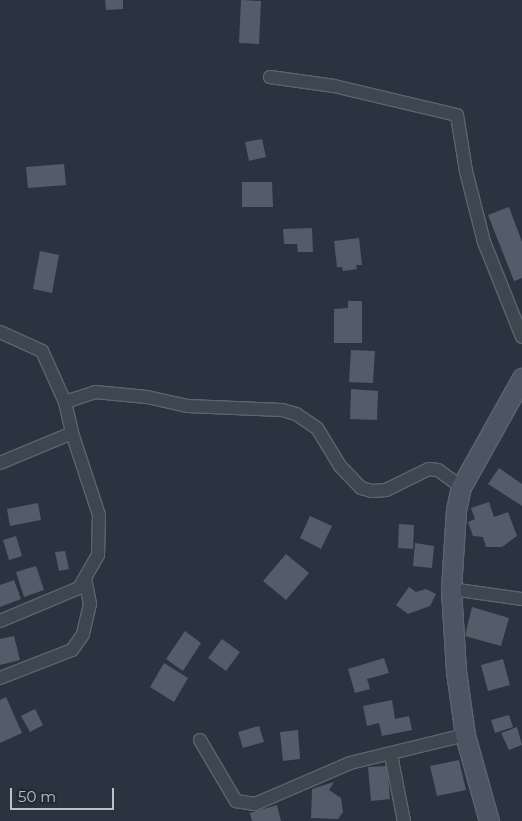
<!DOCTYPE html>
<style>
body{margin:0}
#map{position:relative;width:522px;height:821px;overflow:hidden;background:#2a3440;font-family:Montserrat,sans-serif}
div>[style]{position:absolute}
.building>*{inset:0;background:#535d6a}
.roads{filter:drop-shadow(1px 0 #5c646d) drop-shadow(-1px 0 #5c646d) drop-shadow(0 1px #5c646d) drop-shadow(0 -1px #5c646d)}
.street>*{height:12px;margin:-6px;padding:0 6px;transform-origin:6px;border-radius:6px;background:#3e4650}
.secondary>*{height:19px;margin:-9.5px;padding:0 9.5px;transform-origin:9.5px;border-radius:9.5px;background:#4c5563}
span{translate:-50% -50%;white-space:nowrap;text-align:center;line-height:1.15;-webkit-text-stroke:4px #222b35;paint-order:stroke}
.scale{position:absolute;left:10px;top:788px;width:104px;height:22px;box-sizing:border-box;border:2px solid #bbc1ca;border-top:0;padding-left:6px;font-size:15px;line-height:18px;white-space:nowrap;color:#bbc1ca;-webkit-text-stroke:4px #222b35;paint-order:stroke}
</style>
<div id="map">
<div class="building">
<i style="clip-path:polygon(105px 0,123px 0,123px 9px,106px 10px)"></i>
<i style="clip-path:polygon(241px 0,261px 1px,259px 44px,239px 43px)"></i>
<i style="clip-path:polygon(262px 139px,266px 157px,249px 161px,245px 142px)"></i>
<i style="clip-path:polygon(64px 164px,66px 185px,28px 188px,26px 167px)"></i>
<i style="clip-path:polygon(242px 182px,272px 182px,273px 207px,242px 207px)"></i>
<i style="clip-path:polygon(509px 207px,522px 242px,522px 278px,514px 281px,488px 215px)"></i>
<i style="clip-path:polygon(312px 228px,313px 252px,298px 252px,297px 244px,284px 244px,283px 229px)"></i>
<i style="clip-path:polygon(359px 238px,362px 265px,356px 265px,357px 269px,343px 271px,342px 267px,337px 267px,334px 241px)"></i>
<i style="clip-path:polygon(40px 251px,59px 255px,52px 293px,33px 289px)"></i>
<i style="clip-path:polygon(348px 301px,362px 301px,362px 343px,334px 343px,334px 309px,348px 308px)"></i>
<i style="clip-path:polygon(351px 350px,375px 351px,373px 383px,349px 382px)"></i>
<i style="clip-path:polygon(351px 389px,378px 391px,377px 420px,350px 419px)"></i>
<i style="clip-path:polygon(499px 468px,522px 484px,522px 506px,488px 484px)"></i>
<i style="clip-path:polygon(489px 502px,494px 517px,508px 512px,517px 536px,502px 547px,486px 547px,483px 537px,473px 536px,468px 522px,475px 519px,471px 508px)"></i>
<i style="clip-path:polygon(38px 503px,41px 520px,10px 526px,7px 509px)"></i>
<i style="clip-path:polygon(310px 516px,332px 526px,321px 549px,300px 538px)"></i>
<i style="clip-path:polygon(399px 524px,414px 525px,413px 549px,398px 548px)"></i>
<i style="clip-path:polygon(16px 536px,22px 556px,9px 560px,3px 540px)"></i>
<i style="clip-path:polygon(415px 543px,434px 546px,432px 568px,413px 566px)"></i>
<i style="clip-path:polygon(65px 551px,69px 569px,59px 571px,55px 552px)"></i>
<i style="clip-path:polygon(286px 554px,309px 573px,286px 600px,263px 581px)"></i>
<i style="clip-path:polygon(36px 566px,44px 590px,24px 597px,16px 572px)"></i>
<i style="clip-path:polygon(14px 580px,21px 599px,0 607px,0 585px)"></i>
<i style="clip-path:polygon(409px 587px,416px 592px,426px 589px,436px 594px,430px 606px,408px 614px,396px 605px)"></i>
<i style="clip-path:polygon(472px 607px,509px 618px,501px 646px,465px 636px)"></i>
<i style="clip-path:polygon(185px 631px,201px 643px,183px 671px,166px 659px)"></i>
<i style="clip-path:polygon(14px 636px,20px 660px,0 665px,0 639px)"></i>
<i style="clip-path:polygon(222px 639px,240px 652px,226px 671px,208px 658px)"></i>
<i style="clip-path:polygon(384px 658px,389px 673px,367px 679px,370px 689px,355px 693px,348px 669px)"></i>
<i style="clip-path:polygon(503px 659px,510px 685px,488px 691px,481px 665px)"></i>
<i style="clip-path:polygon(164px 663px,188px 678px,174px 702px,150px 687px)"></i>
<i style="clip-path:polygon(6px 697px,22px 733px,0 743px,0 700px)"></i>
<i style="clip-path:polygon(392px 700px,395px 719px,409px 716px,412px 730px,382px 736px,379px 723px,367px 726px,363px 706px)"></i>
<i style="clip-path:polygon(35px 709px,43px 725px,30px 732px,21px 716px)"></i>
<i style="clip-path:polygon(509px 715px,513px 727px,495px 733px,491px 720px)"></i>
<i style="clip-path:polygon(259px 726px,264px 742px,243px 748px,238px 732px)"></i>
<i style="clip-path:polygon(517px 727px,522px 745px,509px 750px,501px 733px)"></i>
<i style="clip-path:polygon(298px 730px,300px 759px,283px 761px,280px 732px)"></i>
<i style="clip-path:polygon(459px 760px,466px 790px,437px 796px,430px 766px)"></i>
<i style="clip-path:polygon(387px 766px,390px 799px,371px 801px,368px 767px)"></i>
<i style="clip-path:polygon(334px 782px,329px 790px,341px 798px,343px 812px,338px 819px,311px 818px,312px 789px)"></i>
<i style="clip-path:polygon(277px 805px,281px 821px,252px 821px,250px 813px)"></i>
</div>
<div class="roads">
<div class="street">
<i style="left:270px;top:77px;width:65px;rotate:8deg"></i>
<i style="left:334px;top:86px;width:126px;rotate:13.3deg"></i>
<i style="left:457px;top:115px;width:57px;rotate:80.9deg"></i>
<i style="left:466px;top:171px;width:73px;rotate:75.8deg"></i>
<i style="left:484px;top:242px;width:102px;rotate:68.2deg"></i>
<i style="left:0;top:332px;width:46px;rotate:24.3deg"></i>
<i style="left:42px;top:351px;width:56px;rotate:65.7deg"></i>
<i style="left:65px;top:402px;width:32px;rotate:77deg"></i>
<i style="left:72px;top:433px;width:78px;rotate:157.4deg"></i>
<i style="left:65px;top:402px;width:32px;rotate:-18deg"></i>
<i style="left:95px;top:392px;width:52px;rotate:5.5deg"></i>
<i style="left:147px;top:397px;width:42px;rotate:12.4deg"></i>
<i style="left:188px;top:406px;width:94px;rotate:2.4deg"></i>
<i style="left:282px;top:410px;width:15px;rotate:16deg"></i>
<i style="left:296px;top:414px;width:25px;rotate:34deg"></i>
<i style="left:317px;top:428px;width:44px;rotate:58.8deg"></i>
<i style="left:340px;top:466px;width:30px;rotate:46deg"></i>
<i style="left:361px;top:488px;width:11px;rotate:15deg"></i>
<i style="left:372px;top:491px;width:14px;rotate:-4deg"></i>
<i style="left:386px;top:490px;width:48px;rotate:-26deg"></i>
<i style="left:429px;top:469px;width:9px;rotate:6deg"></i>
<i style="left:438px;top:470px;width:29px;rotate:36deg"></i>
<i style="left:451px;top:589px;width:72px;rotate:8deg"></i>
<i style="left:0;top:621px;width:86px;rotate:-22.7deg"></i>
<i style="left:79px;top:588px;width:38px;rotate:-60deg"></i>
<i style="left:98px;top:555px;width:40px;rotate:-88.6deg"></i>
<i style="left:99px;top:515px;width:86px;rotate:-108.2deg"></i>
<i style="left:0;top:678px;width:77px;rotate:-21.3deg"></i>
<i style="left:72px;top:650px;width:19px;rotate:-55deg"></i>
<i style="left:83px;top:634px;width:31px;rotate:-77deg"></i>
<i style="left:90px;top:604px;width:26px;rotate:-101deg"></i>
<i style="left:200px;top:740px;width:71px;rotate:59.5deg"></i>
<i style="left:236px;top:801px;width:19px;rotate:9deg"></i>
<i style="left:255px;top:804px;width:103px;rotate:-23.3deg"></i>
<i style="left:350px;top:763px;width:118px;rotate:-13.7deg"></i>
<i style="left:391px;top:755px;width:67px;rotate:78.9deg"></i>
</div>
<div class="secondary">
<i style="left:489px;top:821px;width:89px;rotate:-105.6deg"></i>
<i style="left:465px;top:735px;width:65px;rotate:-98deg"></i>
<i style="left:456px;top:671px;width:82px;rotate:-93.5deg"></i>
<i style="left:451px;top:589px;width:79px;rotate:-86.4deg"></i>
<i style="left:456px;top:510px;width:24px;rotate:-78deg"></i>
<i style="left:461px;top:487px;width:125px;rotate:-60.8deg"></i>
</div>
</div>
<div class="scale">50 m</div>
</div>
